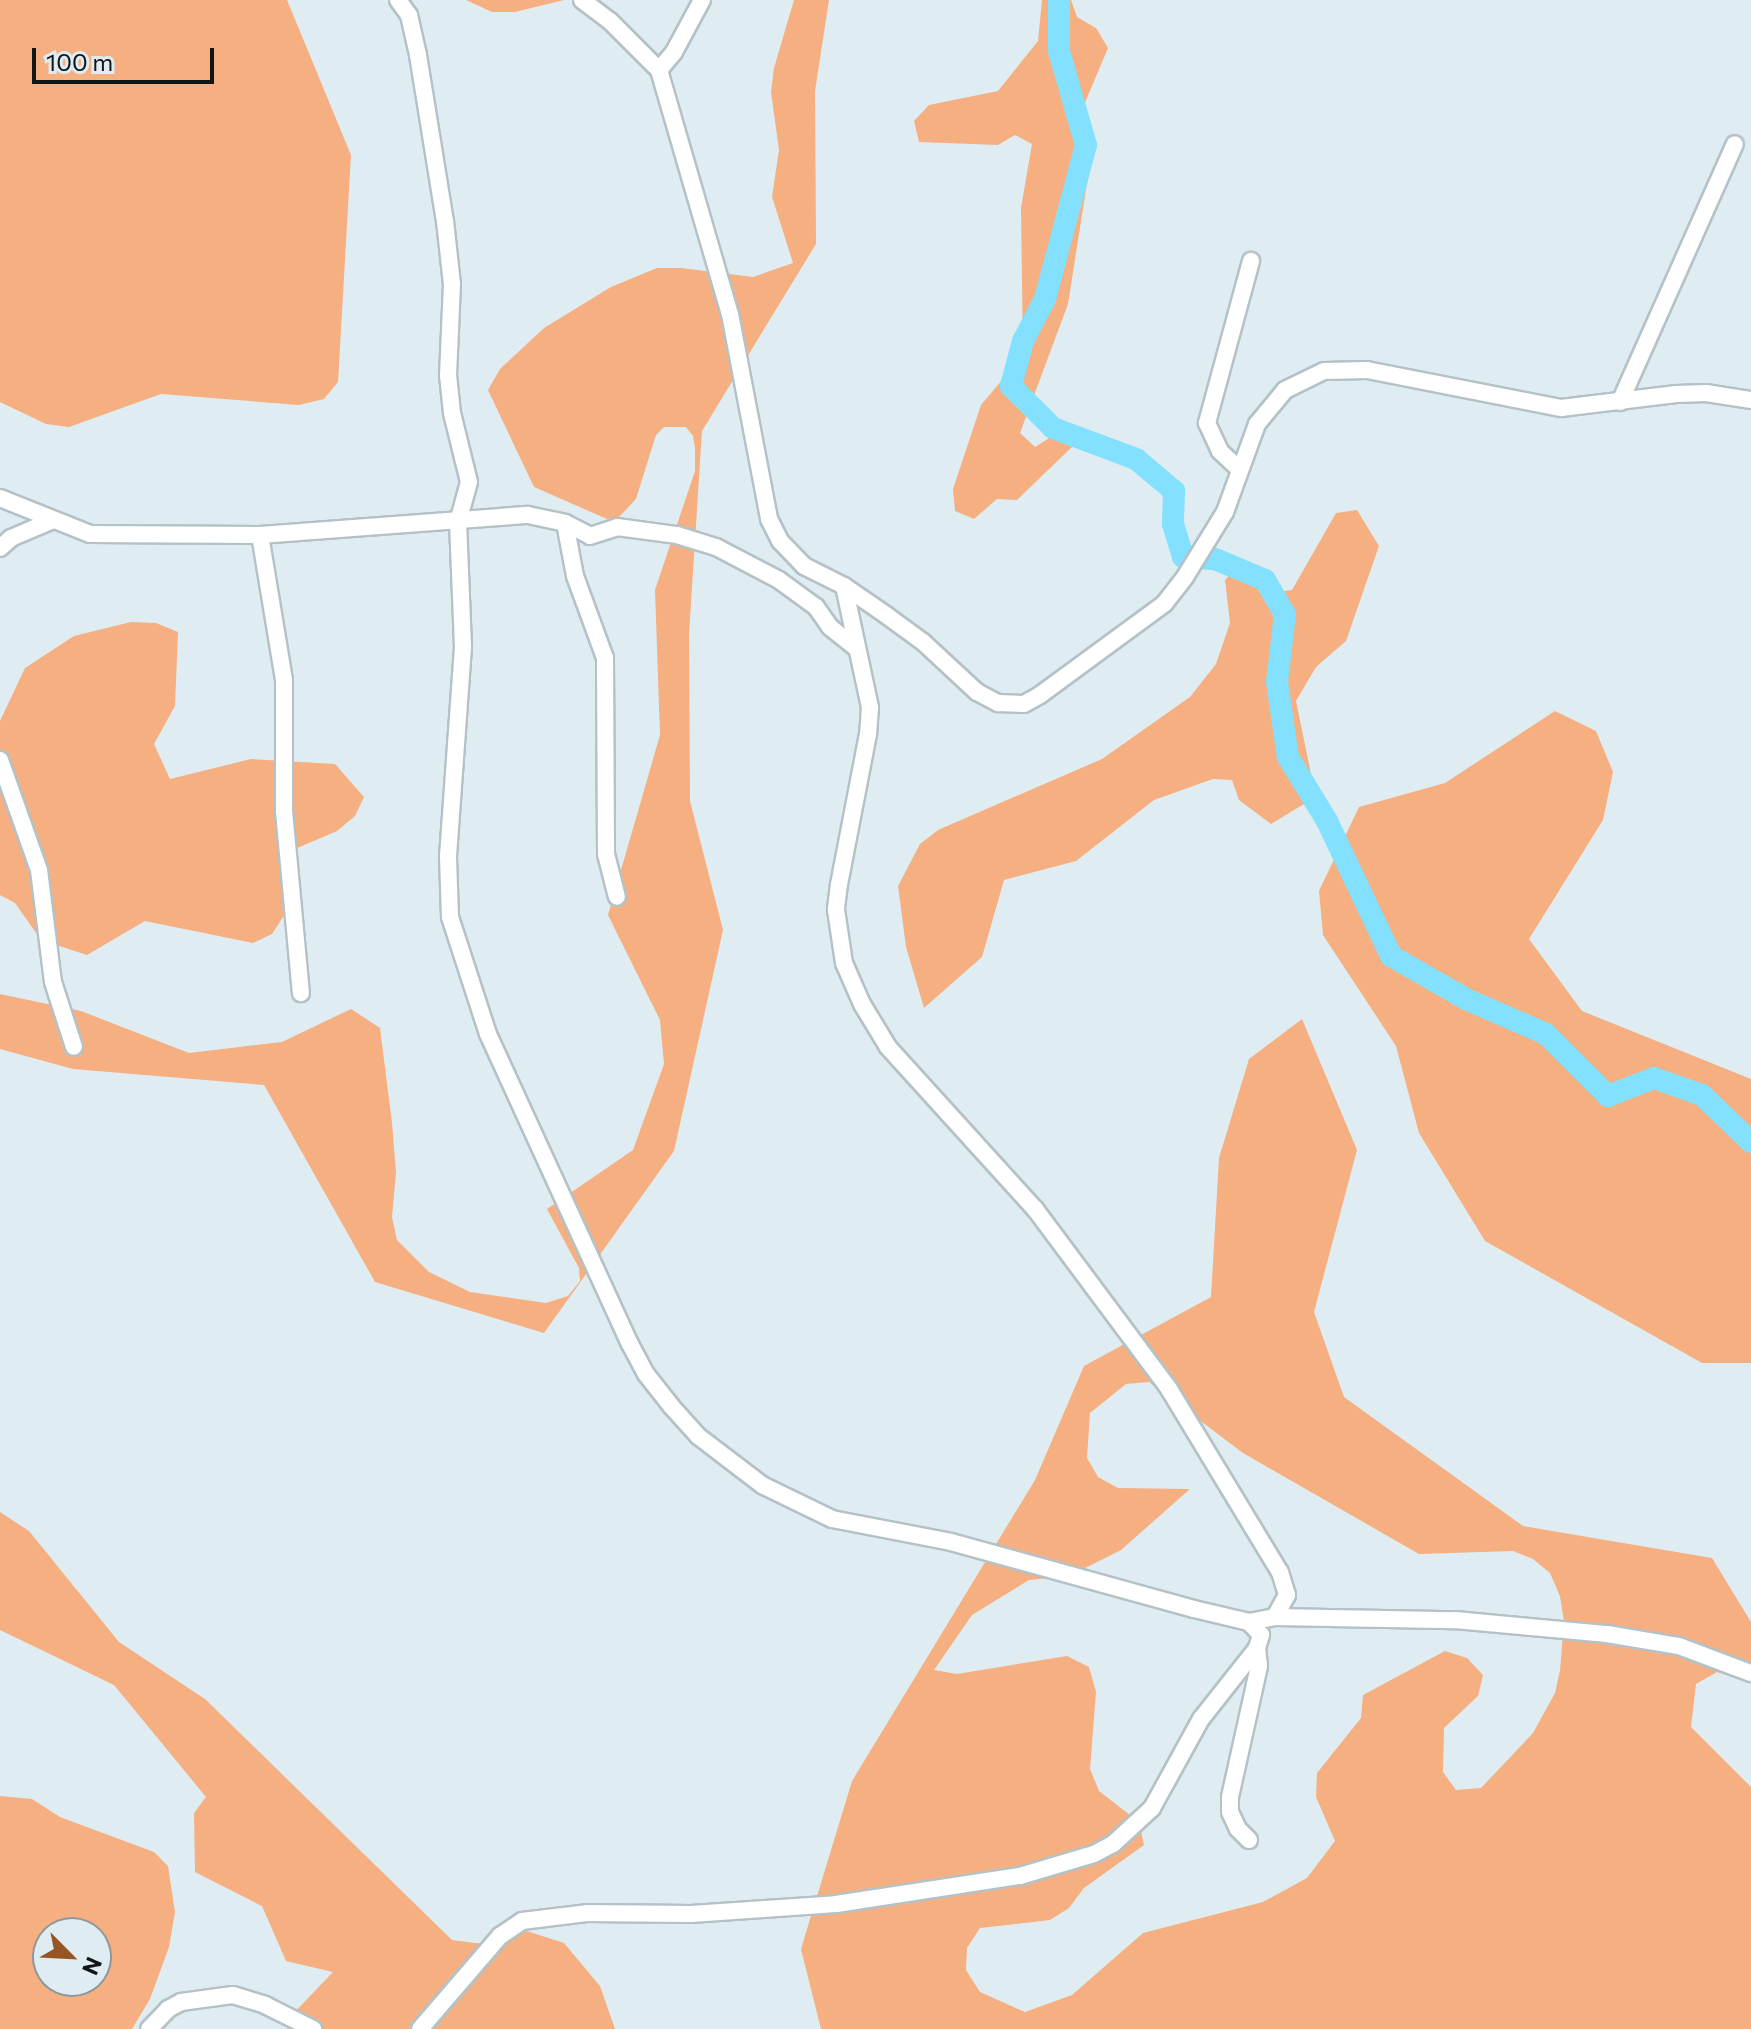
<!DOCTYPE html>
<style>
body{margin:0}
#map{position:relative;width:1751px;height:2029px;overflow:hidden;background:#dfedf2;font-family:Commissioner,sans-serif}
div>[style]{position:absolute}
.green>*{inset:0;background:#f5af81}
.river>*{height:22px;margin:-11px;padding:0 11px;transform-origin:11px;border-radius:11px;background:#83e0fe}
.roads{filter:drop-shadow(2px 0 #b4c2c7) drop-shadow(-2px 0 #b4c2c7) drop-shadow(0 2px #b4c2c7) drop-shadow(0 -2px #b4c2c7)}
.minor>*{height:16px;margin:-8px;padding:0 8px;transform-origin:8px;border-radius:8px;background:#fff}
span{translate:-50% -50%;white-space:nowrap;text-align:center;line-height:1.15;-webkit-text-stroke:7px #dfedf2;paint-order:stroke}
.north{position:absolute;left:32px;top:1917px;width:80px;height:80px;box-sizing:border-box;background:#dfedf2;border:2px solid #8d979b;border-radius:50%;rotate:114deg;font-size:22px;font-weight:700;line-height:32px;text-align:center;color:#111618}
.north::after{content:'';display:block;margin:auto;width:28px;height:36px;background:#985524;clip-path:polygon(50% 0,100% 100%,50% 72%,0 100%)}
.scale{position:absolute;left:32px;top:48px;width:182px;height:36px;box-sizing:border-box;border:4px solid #111618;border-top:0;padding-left:10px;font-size:24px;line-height:28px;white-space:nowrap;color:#111618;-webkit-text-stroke:6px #dfedf2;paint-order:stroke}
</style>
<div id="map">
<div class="green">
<i style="clip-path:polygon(0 0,287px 0,351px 155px,338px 382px,324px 399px,299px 405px,161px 394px,69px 427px,46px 424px,0 402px)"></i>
<i style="clip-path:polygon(466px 0,564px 0,515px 12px,492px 12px)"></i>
<i style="clip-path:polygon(794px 0,829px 0,815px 91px,816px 244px,702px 431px,689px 634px,690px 801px,723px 930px,674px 1151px,544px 1333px,375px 1282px,264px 1085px,73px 1069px,0 1049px,0 994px,81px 1011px,189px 1053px,282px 1042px,351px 1009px,380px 1028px,392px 1123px,396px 1172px,392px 1217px,397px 1240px,429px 1272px,470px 1292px,546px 1303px,568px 1296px,580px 1281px,579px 1268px,547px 1209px,633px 1150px,664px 1064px,660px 1020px,608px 915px,660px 735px,655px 590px,695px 471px,695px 448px,693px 436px,686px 427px,664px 427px,656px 435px,636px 499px,619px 517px,607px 519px,534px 487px,488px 390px,500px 369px,544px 328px,611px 287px,657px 268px,681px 268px,753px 277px,793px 263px,772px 197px,779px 150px,771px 92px,774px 68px)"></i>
<i style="clip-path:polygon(1042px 0,1071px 0,1077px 17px,1096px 28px,1108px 48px,1084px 105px,1090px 164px,1068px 304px,1020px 433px,1035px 447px,1054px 435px,1074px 445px,1017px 500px,997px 499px,974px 519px,955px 511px,953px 489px,981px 405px,1023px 355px,1021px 208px,1032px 144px,1015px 135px,998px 145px,919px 142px,914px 121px,929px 105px,998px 91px,1038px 41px)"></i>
<i style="clip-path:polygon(1357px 510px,1379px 546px,1346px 641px,1316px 667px,1296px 701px,1313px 784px,1304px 804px,1271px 824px,1239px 800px,1232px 780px,1213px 779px,1154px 800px,1076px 861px,1004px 880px,982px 957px,924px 1008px,906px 947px,898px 886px,920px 844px,938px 830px,1102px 759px,1190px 697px,1216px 664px,1230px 623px,1225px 580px,1240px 564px,1270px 593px,1292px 590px,1336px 513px)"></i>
<i style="clip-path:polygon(131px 622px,156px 623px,178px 632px,175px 706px,154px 744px,170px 779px,251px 759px,335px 764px,364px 797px,355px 816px,337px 831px,295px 849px,281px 869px,285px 914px,272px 934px,253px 943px,145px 921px,87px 955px,41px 940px,15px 903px,0 895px,0 721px,25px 668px,74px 636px)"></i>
<i style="clip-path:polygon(1555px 711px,1596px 731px,1613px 772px,1603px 820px,1529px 939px,1582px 1011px,1751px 1079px,1751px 1363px,1702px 1363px,1485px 1241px,1419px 1133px,1396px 1046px,1323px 935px,1319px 891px,1359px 807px,1445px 783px)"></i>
<i style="clip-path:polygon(evenodd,1302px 1019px,1357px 1150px,1314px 1312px,1344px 1397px,1523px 1526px,1712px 1558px,1751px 1622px,1751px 1683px,1717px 1672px,1696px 1684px,1691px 1727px,1751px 1787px,1751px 2029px,821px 2029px,801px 1949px,852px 1781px,1035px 1480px,1084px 1366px,1211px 1297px,1219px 1158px,1249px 1059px,1302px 1019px,1149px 1382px,1243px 1453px,1419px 1554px,1513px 1551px,1533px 1559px,1550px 1573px,1560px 1596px,1564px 1622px,1560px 1670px,1555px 1693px,1533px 1733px,1481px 1788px,1456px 1790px,1443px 1772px,1444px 1728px,1478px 1696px,1483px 1675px,1467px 1658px,1445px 1651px,1363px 1695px,1361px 1718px,1317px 1773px,1316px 1797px,1335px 1841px,1307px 1878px,1263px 1902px,1143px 1933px,1072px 1995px,1025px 2012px,980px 1992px,966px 1970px,967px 1948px,980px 1928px,1050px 1920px,1069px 1908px,1084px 1888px,1144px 1845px,1139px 1822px,1099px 1791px,1090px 1769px,1096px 1692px,1089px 1667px,1067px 1656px,957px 1674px,934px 1670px,972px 1615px,1029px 1580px,1069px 1576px,1121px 1550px,1190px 1489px,1118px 1488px,1098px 1477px,1087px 1458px,1090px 1413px,1126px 1384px,1149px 1382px)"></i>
<i style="clip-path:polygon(0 1512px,29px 1531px,119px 1642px,205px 1699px,452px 1940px,483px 1944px,511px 1926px,564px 1943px,600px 1986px,615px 2029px,287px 2029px,290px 2017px,333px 1972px,286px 1961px,262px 1906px,195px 1872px,194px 1813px,206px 1797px,114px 1685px,0 1630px)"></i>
<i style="clip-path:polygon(evenodd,0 1796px,32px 1799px,60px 1817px,154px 1852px,168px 1866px,175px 1912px,169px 1947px,150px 1999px,132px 2029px,0 2029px,0 1796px,48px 1933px,96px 1933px,96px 1981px,48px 1981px,48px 1933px)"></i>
</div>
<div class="river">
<i style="left:1059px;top:0;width:51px;rotate:90deg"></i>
<i style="left:1059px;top:51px;width:98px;rotate:74deg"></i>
<i style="left:1086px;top:145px;width:159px;rotate:104.9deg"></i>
<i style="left:1045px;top:299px;width:47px;rotate:117.6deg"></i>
<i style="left:1023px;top:341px;width:47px;rotate:104.9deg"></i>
<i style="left:1011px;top:386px;width:59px;rotate:45deg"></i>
<i style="left:1053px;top:428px;width:89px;rotate:20.5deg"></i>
<i style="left:1136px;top:459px;width:50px;rotate:40.1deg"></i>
<i style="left:1174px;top:491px;width:33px;rotate:92deg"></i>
<i style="left:1173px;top:524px;width:34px;rotate:73deg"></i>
<i style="left:1183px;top:557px;width:32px;rotate:4deg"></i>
<i style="left:1215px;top:559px;width:54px;rotate:22.8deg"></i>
<i style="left:1265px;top:580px;width:39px;rotate:60deg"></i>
<i style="left:1285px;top:614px;width:68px;rotate:96.7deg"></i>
<i style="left:1277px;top:682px;width:76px;rotate:81.7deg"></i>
<i style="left:1288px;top:757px;width:75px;rotate:58.6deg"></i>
<i style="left:1327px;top:821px;width:149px;rotate:64.6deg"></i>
<i style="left:1391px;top:956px;width:86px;rotate:29.8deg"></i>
<i style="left:1466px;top:999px;width:87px;rotate:23.6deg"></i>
<i style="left:1546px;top:1034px;width:88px;rotate:45deg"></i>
<i style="left:1608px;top:1096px;width:49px;rotate:-21.4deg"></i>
<i style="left:1654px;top:1078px;width:51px;rotate:19.5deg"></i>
<i style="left:1702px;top:1095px;width:68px;rotate:43.8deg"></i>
</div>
<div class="roads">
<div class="minor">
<i style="left:398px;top:0;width:19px;rotate:54deg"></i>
<i style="left:409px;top:15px;width:41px;rotate:77.3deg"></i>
<i style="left:418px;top:55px;width:168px;rotate:80.8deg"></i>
<i style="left:445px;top:221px;width:63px;rotate:83.7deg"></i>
<i style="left:452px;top:284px;width:91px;rotate:92.5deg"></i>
<i style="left:448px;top:375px;width:38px;rotate:84deg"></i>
<i style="left:452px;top:413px;width:71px;rotate:76.2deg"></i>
<i style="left:469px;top:482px;width:41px;rotate:105.4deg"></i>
<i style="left:458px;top:522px;width:125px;rotate:87.7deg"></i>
<i style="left:463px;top:647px;width:211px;rotate:94.1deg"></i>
<i style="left:448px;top:857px;width:60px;rotate:88.1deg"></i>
<i style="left:450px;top:917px;width:123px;rotate:72deg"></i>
<i style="left:488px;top:1034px;width:341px;rotate:65.4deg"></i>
<i style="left:630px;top:1344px;width:34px;rotate:62deg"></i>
<i style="left:646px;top:1374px;width:42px;rotate:51.8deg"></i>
<i style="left:672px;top:1407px;width:39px;rotate:48deg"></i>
<i style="left:698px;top:1436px;width:81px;rotate:37.4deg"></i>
<i style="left:762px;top:1485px;width:78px;rotate:25.9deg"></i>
<i style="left:832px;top:1519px;width:121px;rotate:10.9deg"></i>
<i style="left:951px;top:1542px;width:252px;rotate:15.4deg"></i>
<i style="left:1194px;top:1609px;width:57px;rotate:13.3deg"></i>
<i style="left:1249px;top:1622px;width:26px;rotate:-11deg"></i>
<i style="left:1275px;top:1617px;width:180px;rotate:1deg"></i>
<i style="left:1455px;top:1620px;width:153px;rotate:5.3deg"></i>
<i style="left:1607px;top:1634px;width:73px;rotate:9.5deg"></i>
<i style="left:1679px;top:1646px;width:77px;rotate:20.6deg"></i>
<i style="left:582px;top:0;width:35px;rotate:37deg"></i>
<i style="left:610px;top:21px;width:69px;rotate:45deg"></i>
<i style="left:659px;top:70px;width:254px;rotate:73.8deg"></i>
<i style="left:730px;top:314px;width:209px;rotate:79.2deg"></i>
<i style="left:769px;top:519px;width:25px;rotate:63deg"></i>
<i style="left:780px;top:541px;width:35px;rotate:46deg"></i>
<i style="left:804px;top:566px;width:45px;rotate:26.6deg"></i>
<i style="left:844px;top:586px;width:51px;rotate:34.6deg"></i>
<i style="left:886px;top:615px;width:46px;rotate:36.1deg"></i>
<i style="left:923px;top:642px;width:74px;rotate:42.8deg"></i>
<i style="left:977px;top:692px;width:24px;rotate:28deg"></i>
<i style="left:998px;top:703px;width:26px;rotate:2deg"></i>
<i style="left:1024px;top:704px;width:18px;rotate:-29deg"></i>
<i style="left:1040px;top:695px;width:154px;rotate:-36.3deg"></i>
<i style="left:1164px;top:604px;width:34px;rotate:-52deg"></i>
<i style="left:1185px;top:577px;width:76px;rotate:-58.4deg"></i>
<i style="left:1225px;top:512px;width:94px;rotate:-70deg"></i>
<i style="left:1257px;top:424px;width:44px;rotate:-50.5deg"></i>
<i style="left:1285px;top:390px;width:43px;rotate:-26deg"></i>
<i style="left:1324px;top:371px;width:43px;rotate:-1.3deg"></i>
<i style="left:1367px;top:370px;width:198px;rotate:11.1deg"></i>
<i style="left:1561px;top:408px;width:116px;rotate:-6.9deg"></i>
<i style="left:1676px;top:394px;width:30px;rotate:-2deg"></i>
<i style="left:1706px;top:393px;width:46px;rotate:8.8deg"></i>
<i style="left:659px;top:70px;width:23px;rotate:-50deg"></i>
<i style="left:674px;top:52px;width:59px;rotate:-61.7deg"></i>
<i style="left:1620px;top:402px;width:282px;rotate:-66deg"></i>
<i style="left:1239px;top:469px;width:26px;rotate:-137deg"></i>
<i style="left:1220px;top:451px;width:31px;rotate:-115deg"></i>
<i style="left:1207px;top:423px;width:168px;rotate:-74.8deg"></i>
<i style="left:0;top:498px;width:97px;rotate:21.8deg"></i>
<i style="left:90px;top:534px;width:170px;rotate:0.3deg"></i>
<i style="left:260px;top:535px;width:269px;rotate:-4.3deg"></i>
<i style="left:528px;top:515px;width:38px;rotate:12deg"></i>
<i style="left:565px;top:523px;width:28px;rotate:27deg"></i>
<i style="left:590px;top:536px;width:28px;rotate:-18deg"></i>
<i style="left:617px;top:527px;width:61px;rotate:7.6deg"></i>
<i style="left:677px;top:535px;width:41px;rotate:17.1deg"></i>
<i style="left:716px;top:547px;width:71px;rotate:27.6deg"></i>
<i style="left:779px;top:580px;width:46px;rotate:36.1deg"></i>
<i style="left:816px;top:607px;width:24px;rotate:55deg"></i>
<i style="left:830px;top:627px;width:32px;rotate:39deg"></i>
<i style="left:565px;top:523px;width:54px;rotate:79.3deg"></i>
<i style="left:575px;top:576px;width:87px;rotate:69.9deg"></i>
<i style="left:605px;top:658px;width:196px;rotate:89.7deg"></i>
<i style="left:606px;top:854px;width:44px;rotate:75.7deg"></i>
<i style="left:260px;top:535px;width:147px;rotate:80.6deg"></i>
<i style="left:284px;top:680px;width:131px;rotate:90deg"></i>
<i style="left:284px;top:811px;width:183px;rotate:84.7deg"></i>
<i style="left:0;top:548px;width:15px;rotate:-42deg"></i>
<i style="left:11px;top:538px;width:43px;rotate:-23deg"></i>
<i style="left:844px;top:586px;width:124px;rotate:77.9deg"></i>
<i style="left:870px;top:707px;width:27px;rotate:94deg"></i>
<i style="left:868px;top:734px;width:153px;rotate:100.9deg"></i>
<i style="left:839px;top:884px;width:26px;rotate:97deg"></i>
<i style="left:836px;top:910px;width:54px;rotate:81.4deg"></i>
<i style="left:844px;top:963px;width:45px;rotate:66.3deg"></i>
<i style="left:862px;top:1004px;width:50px;rotate:58.8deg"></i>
<i style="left:888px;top:1047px;width:219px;rotate:47.8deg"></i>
<i style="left:1035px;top:1209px;width:224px;rotate:53.3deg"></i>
<i style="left:1169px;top:1389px;width:214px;rotate:58.8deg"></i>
<i style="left:1280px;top:1572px;width:24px;rotate:73deg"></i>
<i style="left:1287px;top:1595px;width:25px;rotate:119deg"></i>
<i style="left:0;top:760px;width:117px;rotate:70.5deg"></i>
<i style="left:39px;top:870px;width:113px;rotate:82.9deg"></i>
<i style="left:53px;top:982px;width:68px;rotate:72.1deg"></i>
<i style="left:1249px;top:1840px;width:16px;rotate:-135deg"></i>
<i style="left:1238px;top:1829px;width:19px;rotate:-115deg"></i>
<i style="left:1230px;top:1812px;width:15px;rotate:-90deg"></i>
<i style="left:1230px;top:1797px;width:134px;rotate:-77.5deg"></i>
<i style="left:1259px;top:1666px;width:18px;rotate:-96deg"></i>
<i style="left:149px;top:2029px;width:28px;rotate:-46deg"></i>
<i style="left:168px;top:2009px;width:15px;rotate:-28deg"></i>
<i style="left:181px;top:2002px;width:52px;rotate:-7.7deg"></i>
<i style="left:233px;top:1995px;width:34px;rotate:17deg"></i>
<i style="left:265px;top:2005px;width:54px;rotate:26.6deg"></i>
<i style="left:420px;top:2029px;width:123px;rotate:-49.3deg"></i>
<i style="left:500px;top:1936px;width:27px;rotate:-34deg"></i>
<i style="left:522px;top:1921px;width:65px;rotate:-7deg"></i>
<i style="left:587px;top:1913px;width:104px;rotate:0.6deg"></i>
<i style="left:691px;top:1914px;width:145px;rotate:-3.9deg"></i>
<i style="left:836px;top:1904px;width:186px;rotate:-8.7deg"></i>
<i style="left:1020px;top:1876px;width:77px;rotate:-16.6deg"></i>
<i style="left:1094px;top:1854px;width:21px;rotate:-28deg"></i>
<i style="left:1113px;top:1844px;width:53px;rotate:-42.7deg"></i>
<i style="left:1152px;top:1808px;width:102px;rotate:-61.2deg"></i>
<i style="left:1201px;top:1719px;width:90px;rotate:-51.7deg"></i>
<i style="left:1257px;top:1648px;width:14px;rotate:-73deg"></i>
<i style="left:1261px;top:1635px;width:18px;rotate:-133deg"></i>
</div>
</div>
<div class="north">N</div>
<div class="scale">100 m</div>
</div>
